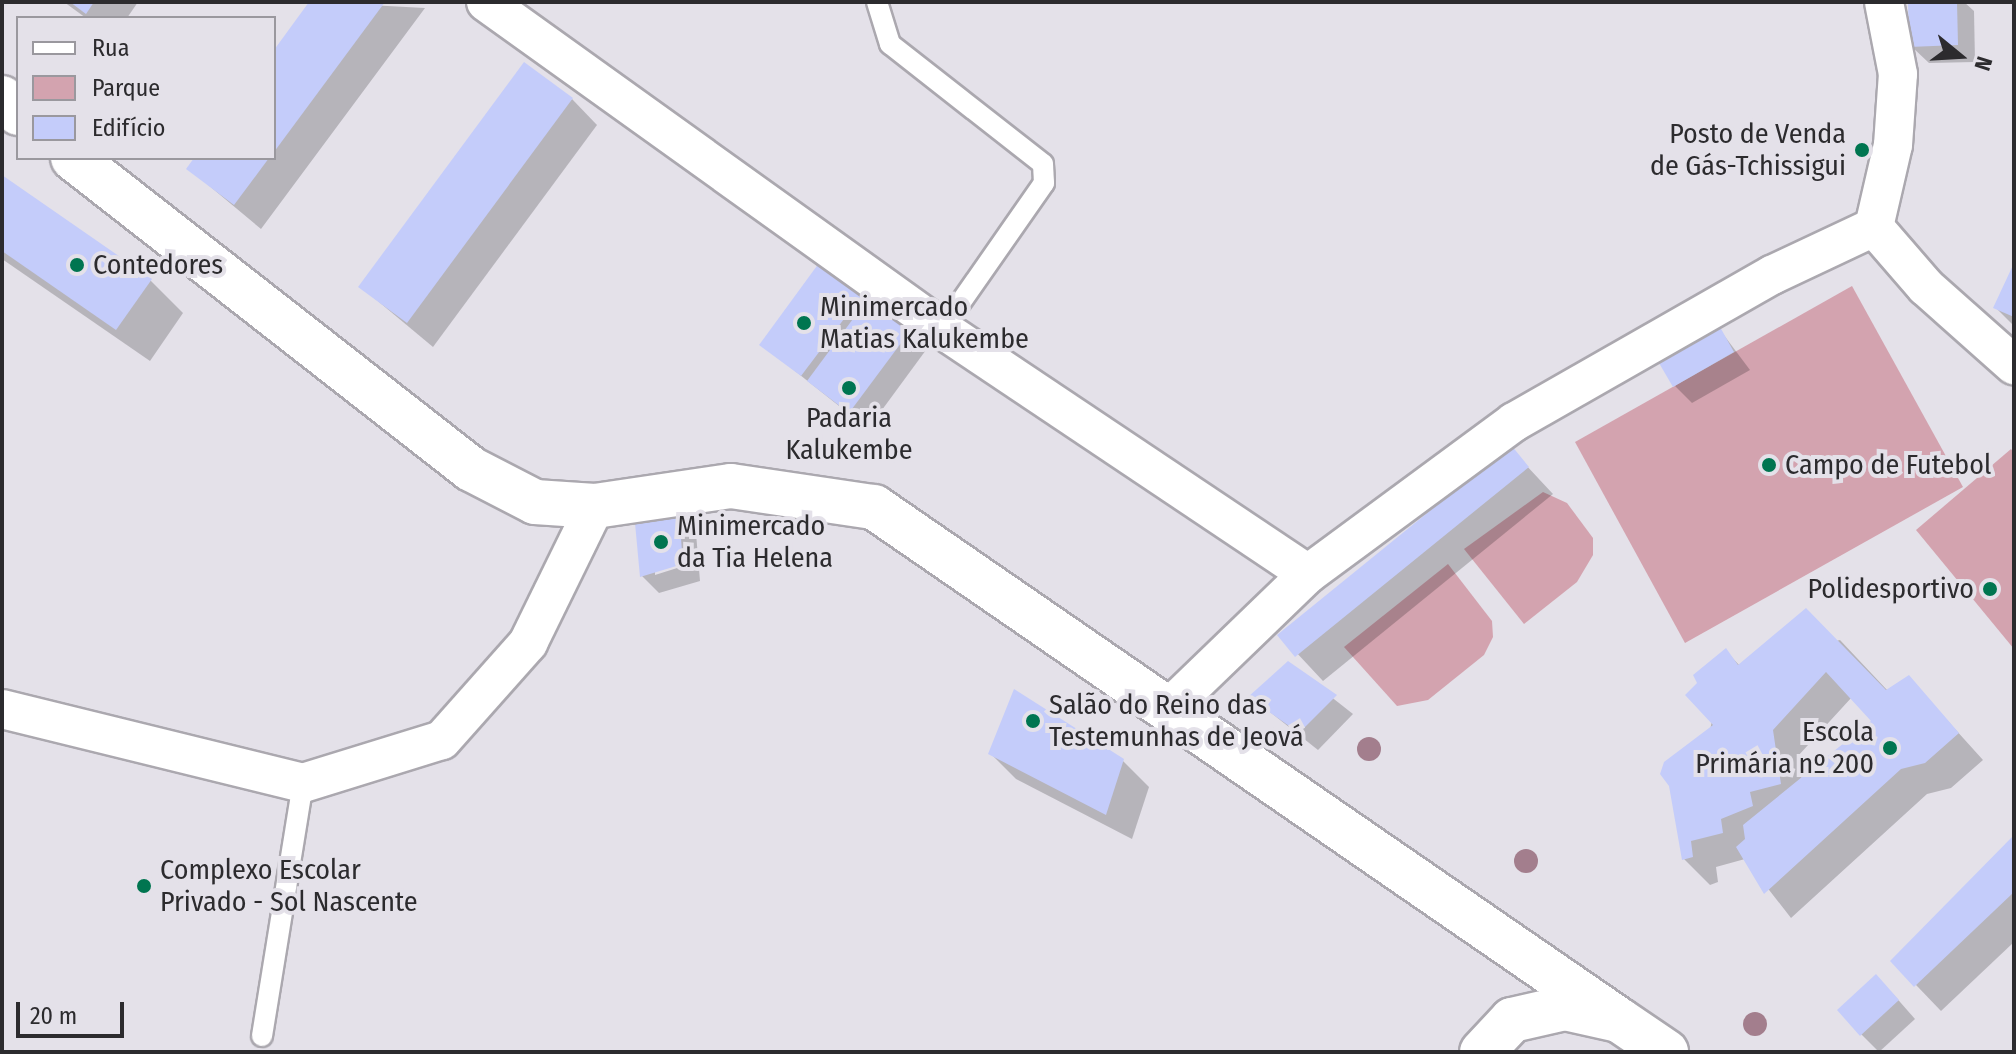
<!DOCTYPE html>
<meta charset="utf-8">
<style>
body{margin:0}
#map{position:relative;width:2016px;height:1054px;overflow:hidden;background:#e4e1e9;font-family:"Fira Sans Condensed",sans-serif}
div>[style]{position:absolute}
.green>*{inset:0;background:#d3a3af}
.shadow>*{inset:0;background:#0003}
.building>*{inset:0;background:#c4ccfa}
.roads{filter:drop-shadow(2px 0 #aba8af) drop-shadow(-2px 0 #aba8af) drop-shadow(0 2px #aba8af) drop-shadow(0 -2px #aba8af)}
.lane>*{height:20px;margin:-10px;padding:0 10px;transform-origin:10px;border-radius:10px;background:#fff}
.street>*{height:38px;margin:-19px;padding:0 19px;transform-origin:19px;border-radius:19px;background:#fff}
.secondary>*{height:44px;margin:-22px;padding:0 22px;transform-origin:22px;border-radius:22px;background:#fff}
.trees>*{width:24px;height:24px;margin:-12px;border-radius:50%;background:#a37e8d}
.dots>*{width:22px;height:22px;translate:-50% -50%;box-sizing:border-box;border:4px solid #e4e1e9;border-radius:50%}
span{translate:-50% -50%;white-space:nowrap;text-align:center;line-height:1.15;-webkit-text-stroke:8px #e4e1e9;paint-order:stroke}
.poi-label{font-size:28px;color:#2c2b2e}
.right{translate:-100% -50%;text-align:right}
.left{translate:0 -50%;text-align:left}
.frame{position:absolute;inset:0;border:4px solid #2c2b2e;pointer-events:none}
.legend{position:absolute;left:16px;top:16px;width:260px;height:144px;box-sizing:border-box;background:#e4e1e9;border:2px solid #9a989e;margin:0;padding:10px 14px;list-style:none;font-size:24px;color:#2c2b2e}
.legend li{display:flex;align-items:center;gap:16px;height:40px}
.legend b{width:40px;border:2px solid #9a989e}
.north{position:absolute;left:1920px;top:16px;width:80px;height:80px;-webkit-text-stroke:6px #e4e1e9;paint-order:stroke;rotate:108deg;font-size:22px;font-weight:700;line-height:32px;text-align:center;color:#2c2b2e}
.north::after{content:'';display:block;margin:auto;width:28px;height:36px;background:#2c2b2e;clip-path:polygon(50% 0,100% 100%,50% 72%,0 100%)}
.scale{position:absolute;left:16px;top:1002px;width:108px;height:36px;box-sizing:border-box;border:4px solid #2c2b2e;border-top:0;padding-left:10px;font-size:24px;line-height:28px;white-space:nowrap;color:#2c2b2e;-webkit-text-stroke:6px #e4e1e9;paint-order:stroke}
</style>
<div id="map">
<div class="green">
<i style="clip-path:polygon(1852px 286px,1963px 487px,1685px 643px,1575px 442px)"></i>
<i style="clip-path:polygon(2011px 449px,2014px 453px,2014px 649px,1916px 530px)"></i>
<i style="clip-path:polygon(1543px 492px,1567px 503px,1593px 538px,1593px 555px,1577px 582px,1524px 624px,1464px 549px)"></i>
<i style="clip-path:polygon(1448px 564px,1492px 621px,1493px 637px,1484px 655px,1428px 700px,1397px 706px,1344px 647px)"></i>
</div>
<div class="shadow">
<i style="clip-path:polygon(64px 2px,138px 2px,127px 18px,86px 18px)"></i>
<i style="clip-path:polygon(312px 2px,425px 8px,261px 229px,189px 169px,197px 158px,274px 158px,274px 53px)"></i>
<i style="clip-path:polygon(1910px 2px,1964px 2px,1974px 11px,1975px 62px,1929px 63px,1911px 46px)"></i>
<i style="clip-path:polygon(572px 99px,597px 125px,433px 347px,361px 287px)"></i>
<i style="clip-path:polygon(2px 177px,150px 280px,183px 313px,150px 361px,2px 259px)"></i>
<i style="clip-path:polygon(2014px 268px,2014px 326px,1996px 308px)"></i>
<i style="clip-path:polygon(860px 296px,926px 350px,868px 429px,761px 344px)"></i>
<i style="clip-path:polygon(1720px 330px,1750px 370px,1692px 403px,1675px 386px)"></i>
<i style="clip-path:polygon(1510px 448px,1553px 494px,1323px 681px,1280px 635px)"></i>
<i style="clip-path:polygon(evenodd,678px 515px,696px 533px,700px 581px,659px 593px,642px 576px,678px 515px,692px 559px,693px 563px,655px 575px,655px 570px,692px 559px)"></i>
<i style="clip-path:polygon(evenodd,1840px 640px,1888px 691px,1908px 677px,1983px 760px,1951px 788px,1927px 794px,1791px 918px,1745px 859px,1716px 867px,1718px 882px,1710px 885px,1684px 859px,1726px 651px,1740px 666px,1840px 640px,1852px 697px,1874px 721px,1802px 780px,1798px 756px,1852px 697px)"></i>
<i style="clip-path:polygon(1288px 663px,1353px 714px,1318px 750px,1251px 697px)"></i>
<i style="clip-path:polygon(990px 753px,1123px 761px,1149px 787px,1132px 839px,1016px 779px)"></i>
<i style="clip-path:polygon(2014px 843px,2014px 942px,1941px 1011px,1893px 961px)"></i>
<i style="clip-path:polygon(1893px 994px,1915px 1019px,1879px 1052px,1861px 1034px)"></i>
</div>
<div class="building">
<i style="clip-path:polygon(70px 2px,94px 2px,86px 14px)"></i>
<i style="clip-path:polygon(309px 2px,385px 2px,274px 152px,274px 50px)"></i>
<i style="clip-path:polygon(1908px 2px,1957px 2px,1958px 45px,1909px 47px)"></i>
<i style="clip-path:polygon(524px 62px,573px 98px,407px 323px,358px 287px)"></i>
<i style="clip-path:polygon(194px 158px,269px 158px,234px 205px,186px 169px)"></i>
<i style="clip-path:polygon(2px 175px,152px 279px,116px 330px,2px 251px)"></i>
<i style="clip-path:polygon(819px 263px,862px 295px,801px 376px,759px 345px)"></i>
<i style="clip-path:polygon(2014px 263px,2014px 317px,1993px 308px)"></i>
<i style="clip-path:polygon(867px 300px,910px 331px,849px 413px,807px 381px)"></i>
<i style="clip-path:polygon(1720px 327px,1734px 352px,1673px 387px,1659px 363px)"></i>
<i style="clip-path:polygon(1511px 445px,1529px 467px,1295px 657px,1277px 635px)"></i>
<i style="clip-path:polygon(679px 513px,683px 564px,640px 577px,635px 523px)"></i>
<i style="clip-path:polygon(1806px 608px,1886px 690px,1909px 675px,1959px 733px,1925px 763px,1901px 769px,1764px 894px,1736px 847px,1745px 839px,1743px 825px,1871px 721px,1826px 672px,1773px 730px,1781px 784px,1750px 792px,1753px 806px,1721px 819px,1723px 833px,1691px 841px,1693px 857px,1682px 860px,1669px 786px,1660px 774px,1664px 762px,1713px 725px,1685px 695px,1697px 683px,1693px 675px,1726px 648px,1738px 665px)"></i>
<i style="clip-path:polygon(1288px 661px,1337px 695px,1299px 733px,1248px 697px)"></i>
<i style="clip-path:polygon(1014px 689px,1124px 759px,1106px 815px,988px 754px)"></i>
<i style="clip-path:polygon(2014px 835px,2014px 892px,1914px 987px,1890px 961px)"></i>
<i style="clip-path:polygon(1876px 974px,1899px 1000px,1860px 1036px,1837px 1010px)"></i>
</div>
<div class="roads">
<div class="lane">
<i style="left:877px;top:2px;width:44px;rotate:72.8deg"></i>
<i style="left:890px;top:44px;width:194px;rotate:38.1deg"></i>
<i style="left:1043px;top:164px;width:19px;rotate:87deg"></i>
<i style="left:1044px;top:183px;width:178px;rotate:124.9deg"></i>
<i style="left:262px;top:1036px;width:256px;rotate:-80.8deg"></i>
</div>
<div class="street">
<i style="left:486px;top:2px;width:561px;rotate:35.64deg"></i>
<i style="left:942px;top:329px;width:440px;rotate:33.8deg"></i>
<i style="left:1874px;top:227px;width:84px;rotate:-77deg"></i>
<i style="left:1893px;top:145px;width:71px;rotate:-86deg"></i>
<i style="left:1898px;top:74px;width:73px;rotate:-101deg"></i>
<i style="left:2px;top:709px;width:310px;rotate:13.8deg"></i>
<i style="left:303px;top:783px;width:145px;rotate:-17.2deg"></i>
<i style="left:442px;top:740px;width:130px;rotate:-48.4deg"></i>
<i style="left:528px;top:643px;width:153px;rotate:-63.9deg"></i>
<i style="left:1167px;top:710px;width:196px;rotate:-44deg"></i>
<i style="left:1308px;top:574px;width:256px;rotate:-36.4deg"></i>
<i style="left:1514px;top:422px;width:297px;rotate:-29.7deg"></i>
<i style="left:1772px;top:275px;width:113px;rotate:-25.2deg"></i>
<i style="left:1874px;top:227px;width:79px;rotate:49.1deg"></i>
<i style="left:1926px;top:287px;width:118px;rotate:41.6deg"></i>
</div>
<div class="secondary">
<i style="left:2px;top:98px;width:22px;rotate:43deg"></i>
<i style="left:73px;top:158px;width:505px;rotate:38deg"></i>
<i style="left:471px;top:469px;width:72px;rotate:27.3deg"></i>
<i style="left:535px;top:502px;width:60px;rotate:3.8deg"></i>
<i style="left:595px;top:506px;width:137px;rotate:-8.4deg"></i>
<i style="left:731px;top:486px;width:145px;rotate:8.4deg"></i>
<i style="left:874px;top:507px;width:905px;rotate:34.55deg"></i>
<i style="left:1482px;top:1052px;width:44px;rotate:-46.8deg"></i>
<i style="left:1512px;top:1020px;width:54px;rotate:-12.8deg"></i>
<i style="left:1565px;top:1008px;width:55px;rotate:12.5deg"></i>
<i style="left:1619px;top:1020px;width:57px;rotate:34.2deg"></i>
</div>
</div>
<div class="trees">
<i style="left:1369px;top:749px"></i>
<i style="left:1526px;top:861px"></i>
<i style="left:1755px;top:1024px"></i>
</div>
<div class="dots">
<i style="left:1862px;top:150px;background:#007550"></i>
<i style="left:77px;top:265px;background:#007550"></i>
<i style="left:804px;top:323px;background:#007550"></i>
<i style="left:849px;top:388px;background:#007550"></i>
<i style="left:1769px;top:465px;background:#007550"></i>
<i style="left:661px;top:542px;background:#007550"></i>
<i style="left:1990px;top:589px;background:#007550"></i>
<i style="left:1033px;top:721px;background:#007550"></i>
<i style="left:1890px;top:748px;background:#007550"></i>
<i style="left:144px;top:886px;background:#007550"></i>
</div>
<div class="poi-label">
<span class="right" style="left:1846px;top:150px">Posto de Venda<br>de Gás-Tchissigui</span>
<span class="left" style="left:93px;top:265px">Contedores</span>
<span class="left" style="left:820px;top:323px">Minimercado<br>Matias Kalukembe</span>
<span style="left:849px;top:434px">Padaria<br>Kalukembe</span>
<span class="left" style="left:1785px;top:465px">Campo de Futebol</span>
<span class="left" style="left:677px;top:542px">Minimercado<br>da Tia Helena</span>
<span class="right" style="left:1974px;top:589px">Polidesportivo</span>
<span class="left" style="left:1049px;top:721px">Salão do Reino das<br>Testemunhas de Jeová</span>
<span class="right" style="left:1874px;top:748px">Escola<br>Primária nº 200</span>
<span class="left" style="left:160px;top:886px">Complexo Escolar<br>Privado - Sol Nascente</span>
</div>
<div class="frame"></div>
<ul class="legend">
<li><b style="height:10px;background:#fff"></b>Rua</li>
<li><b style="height:22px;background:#d3a3af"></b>Parque</li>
<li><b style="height:22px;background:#c4ccfa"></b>Edifício</li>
</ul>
<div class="north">N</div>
<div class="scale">20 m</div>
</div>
